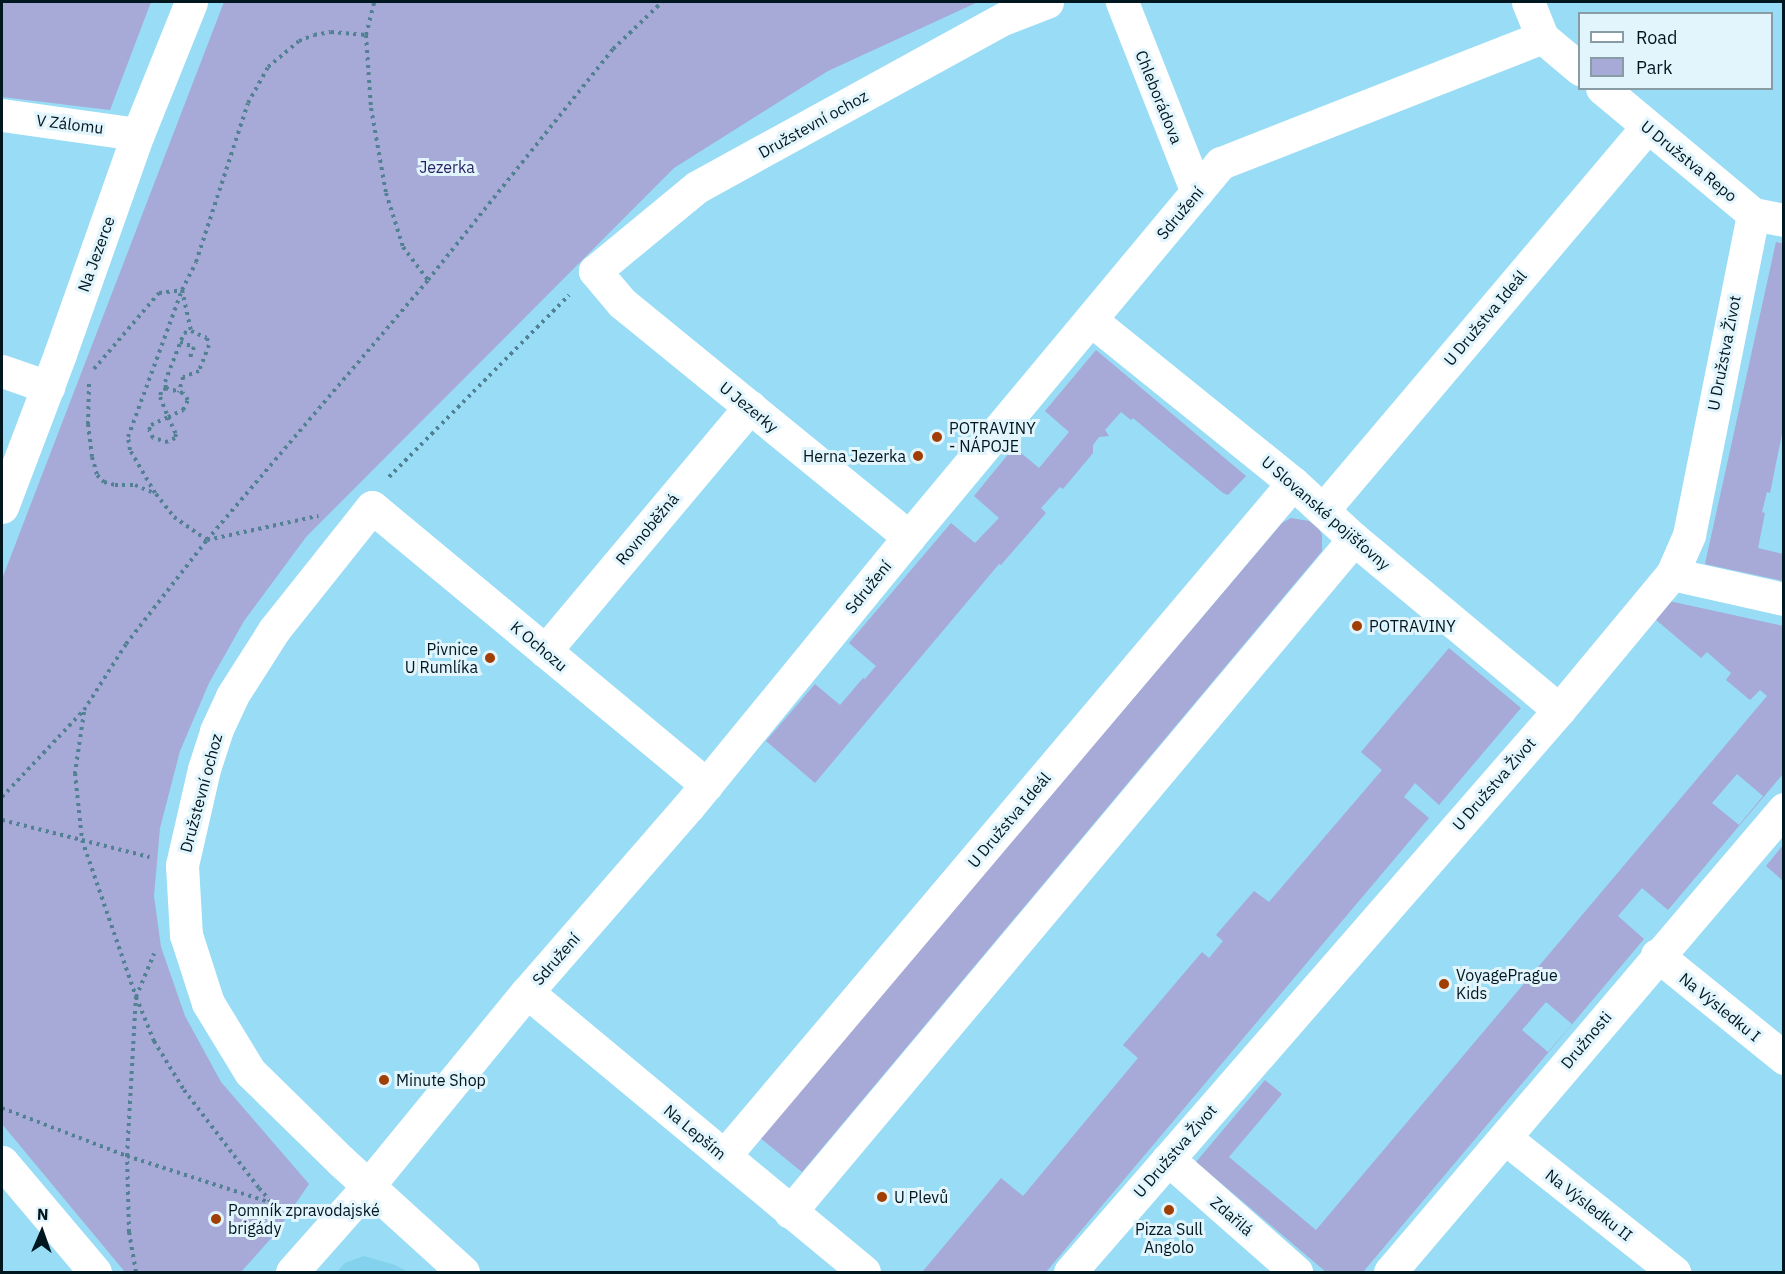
<!DOCTYPE html>
<meta charset="utf-8">
<style>
body{margin:0}
#map{position:relative;width:1785px;height:1274px;overflow:hidden;background:#98dcf5;font-family:"IBM Plex Sans",sans-serif}
div>[style]{position:absolute}
.built>*{inset:0;background:#83d1ed}
.green>*{inset:0;background:#a7a9d6}
.path>*{height:4px;margin-top:-2px;transform-origin:0;background:repeating-linear-gradient(90deg,#528193 0 3px,transparent 0 7.5px)}
.minor>*{height:33px;margin:-16.5px;padding:0 16.5px;transform-origin:16.5px;border-radius:16.5px;background:#fff}
.tertiary>*{height:33px;margin:-16.5px;padding:0 16.5px;transform-origin:16.5px;border-radius:16.5px;background:#fff}
.dots>*{width:16px;height:16px;translate:-50% -50%;box-sizing:border-box;border:3px solid #e2f5fd;border-radius:50%}
span{translate:-50% -50%;white-space:nowrap;text-align:center;line-height:1.15;-webkit-text-stroke:6px #e2f5fd;paint-order:stroke}
.street-label{font-size:16px;color:#001720}
.park-label{font-size:16px;color:#281f62}
.poi-label{font-size:16px;color:#001720}
.left{translate:0 -50%;text-align:left}
.right{translate:-100% -50%;text-align:right}
.frame{position:absolute;inset:0;border:3px solid #001720;pointer-events:none}
.legend{position:absolute;left:1578px;top:12px;width:195px;height:78px;box-sizing:border-box;background:#e2f5fd;border:2px solid #889ca5;margin:0;padding:8px 10px;list-style:none;font-size:18px;color:#001720}
.legend li{display:flex;align-items:center;gap:12px;height:30px}
.legend b{width:30px;border:2px solid #889ca5}
.north{position:absolute;left:12px;top:1202px;width:60px;height:60px;-webkit-text-stroke:4px #e2f5fd;paint-order:stroke;rotate:2deg;font-size:16px;font-weight:700;line-height:24px;text-align:center;color:#001720}
.north::after{content:'';display:block;margin:auto;width:21px;height:27px;background:#001720;clip-path:polygon(50% 0,100% 100%,50% 72%,0 100%)}
</style>
<div id="map">
<div class="built">
<i style="clip-path:polygon(364px 1256px,395px 1265px,408px 1272px,337px 1272px,345px 1263px)"></i>
</div>
<div class="green">
<i style="clip-path:polygon(2px 2px,151px 2px,110px 110px,2px 97px)"></i>
<i style="clip-path:polygon(224px 2px,978px 2px,828px 71px,674px 168px,306px 537px,244px 621px,209px 683px,180px 751px,160px 828px,154px 896px,161px 947px,185px 1016px,221px 1082px,309px 1184px,274px 1235px,241px 1272px,125px 1272px,2px 1124px,2px 579px)"></i>
<i style="clip-path:polygon(1776px 242px,1784px 244px,1783px 429px,1770px 493px,1767px 492px,1762px 512px,1765px 513px,1758px 548px,1783px 554px,1783px 581px,1705px 564px)"></i>
<i style="clip-path:polygon(1096px 350px,1246px 476px,1228px 495px,1223px 493px,1133px 418px,1131px 420px,1121px 412px,1105px 430px,1109px 436px,1099px 437px,1093px 445px,1093px 453px,1063px 489px,1060px 487px,1041px 508px,1046px 513px,1001px 565px,999px 564px,815px 783px,766px 741px,815px 684px,840px 705px,863px 678px,865px 679px,876px 666px,849px 643px,951px 523px,975px 543px,999px 518px,974px 496px,1014px 447px,1039px 468px,1069px 432px,1045px 411px)"></i>
<i style="clip-path:polygon(1291px 518px,1309px 521px,1319px 529px,1322px 535px,1322px 551px,802px 1172px,760px 1138px,1282px 523px)"></i>
<i style="clip-path:polygon(evenodd,1669px 601px,1783px 626px,1783px 774px,1668px 910px,1642px 888px,1618px 916px,1644px 939px,1363px 1272px,1326px 1272px,1196px 1162px,1265px 1080px,1282px 1094px,1229px 1157px,1316px 1230px,1767px 696px,1760px 690px,1750px 700px,1726px 680px,1731px 673px,1707px 652px,1701px 658px,1655px 619px,1669px 601px,1737px 774px,1763px 796px,1739px 825px,1712px 803px,1737px 774px,1669px 601px,1546px 1002px,1572px 1024px,1548px 1052px,1522px 1030px,1546px 1002px)"></i>
<i style="clip-path:polygon(1449px 648px,1521px 708px,1439px 805px,1415px 783px,1404px 797px,1429px 818px,1046px 1272px,925px 1272px,923px 1271px,1001px 1178px,1023px 1196px,1138px 1058px,1123px 1045px,1202px 952px,1209px 958px,1223px 941px,1216px 935px,1254px 891px,1269px 902px,1382px 770px,1361px 752px)"></i>
<i style="clip-path:polygon(1783px 845px,1783px 881px,1766px 866px)"></i>
</div>
<div class="path">
<i style="left:366px;top:35px;width:34px;rotate:-76deg"></i>
<i style="left:180px;top:342px;width:15px;rotate:20deg"></i>
<i style="left:194px;top:347px;width:14px;rotate:111deg"></i>
<i style="left:94px;top:369px;width:100px;rotate:-49.5deg"></i>
<i style="left:159px;top:293px;width:23px;rotate:-7deg"></i>
<i style="left:182px;top:290px;width:31px;rotate:-63deg"></i>
<i style="left:196px;top:262px;width:167px;rotate:-71.9deg"></i>
<i style="left:248px;top:103px;width:41px;rotate:-60.9deg"></i>
<i style="left:268px;top:67px;width:40px;rotate:-40deg"></i>
<i style="left:299px;top:41px;width:16px;rotate:-22deg"></i>
<i style="left:314px;top:35px;width:17px;rotate:-10deg"></i>
<i style="left:331px;top:32px;width:35px;rotate:5deg"></i>
<i style="left:366px;top:35px;width:73px;rotate:86.1deg"></i>
<i style="left:371px;top:108px;width:86px;rotate:80deg"></i>
<i style="left:386px;top:193px;width:57px;rotate:72.5deg"></i>
<i style="left:403px;top:247px;width:41px;rotate:52.9deg"></i>
<i style="left:89px;top:384px;width:40px;rotate:91.4deg"></i>
<i style="left:88px;top:424px;width:33px;rotate:83deg"></i>
<i style="left:92px;top:457px;width:19px;rotate:74deg"></i>
<i style="left:97px;top:475px;width:10px;rotate:45deg"></i>
<i style="left:104px;top:482px;width:11px;rotate:15deg"></i>
<i style="left:115px;top:485px;width:20px"></i>
<i style="left:135px;top:485px;width:23px;rotate:23deg"></i>
<i style="left:156px;top:494px;width:29px;rotate:52deg"></i>
<i style="left:174px;top:517px;width:40px;rotate:34.9deg"></i>
<i style="left:207px;top:540px;width:114px;rotate:-12.2deg"></i>
<i style="left:166px;top:388px;width:6px;rotate:-99deg"></i>
<i style="left:165px;top:382px;width:53px;rotate:-68.8deg"></i>
<i style="left:184px;top:333px;width:7px;rotate:-16deg"></i>
<i style="left:191px;top:331px;width:17px;rotate:24deg"></i>
<i style="left:207px;top:338px;width:7px;rotate:74deg"></i>
<i style="left:209px;top:345px;width:28px;rotate:111deg"></i>
<i style="left:199px;top:371px;width:17px;rotate:159deg"></i>
<i style="left:183px;top:377px;width:16px;rotate:105deg"></i>
<i style="left:168px;top:417px;width:17px;rotate:-25deg"></i>
<i style="left:183px;top:410px;width:11px;rotate:-63deg"></i>
<i style="left:188px;top:400px;width:9px;rotate:-126deg"></i>
<i style="left:183px;top:393px;width:18px;rotate:-164deg"></i>
<i style="left:166px;top:388px;width:6px;rotate:141deg"></i>
<i style="left:161px;top:392px;width:5px;rotate:101deg"></i>
<i style="left:160px;top:397px;width:22px;rotate:68deg"></i>
<i style="left:168px;top:417px;width:19px;rotate:65deg"></i>
<i style="left:176px;top:434px;width:4px;rotate:104deg"></i>
<i style="left:175px;top:438px;width:8px;rotate:150deg"></i>
<i style="left:168px;top:442px;width:16px;rotate:-165deg"></i>
<i style="left:153px;top:438px;width:9px;rotate:-117deg"></i>
<i style="left:149px;top:430px;width:5px;rotate:-68deg"></i>
<i style="left:151px;top:425px;width:19px;rotate:-25deg"></i>
<i style="left:389px;top:477px;width:256px;rotate:-45.3deg"></i>
<i style="left:155px;top:493px;width:50px;rotate:-120.2deg"></i>
<i style="left:130px;top:450px;width:13px;rotate:-99deg"></i>
<i style="left:128px;top:437px;width:157px;rotate:-69.8deg"></i>
<i style="left:182px;top:290px;width:42px;rotate:77.6deg"></i>
<i style="left:84px;top:712px;width:62px;rotate:98.4deg"></i>
<i style="left:75px;top:773px;width:67px;rotate:84deg"></i>
<i style="left:82px;top:840px;width:166px;rotate:71deg"></i>
<i style="left:136px;top:997px;width:48px;rotate:67.8deg"></i>
<i style="left:154px;top:1041px;width:57px;rotate:58.5deg"></i>
<i style="left:184px;top:1090px;width:123px;rotate:52.6deg"></i>
<i style="left:259px;top:1188px;width:21px;rotate:49deg"></i>
<i style="left:273px;top:1204px;width:24px;rotate:30deg"></i>
<i style="left:2px;top:797px;width:120px;rotate:-46.7deg"></i>
<i style="left:84px;top:710px;width:78px;rotate:-57.5deg"></i>
<i style="left:126px;top:644px;width:132px;rotate:-52.1deg"></i>
<i style="left:207px;top:540px;width:341px;rotate:-49.6deg"></i>
<i style="left:428px;top:280px;width:296px;rotate:-51.3deg"></i>
<i style="left:613px;top:49px;width:68px;rotate:-43.8deg"></i>
<i style="left:2px;top:820px;width:152px;rotate:14.1deg"></i>
<i style="left:2px;top:1108px;width:134px;rotate:21deg"></i>
<i style="left:127px;top:1156px;width:152px;rotate:18deg"></i>
<i style="left:136px;top:1272px;width:41px;rotate:-99.9deg"></i>
<i style="left:129px;top:1232px;width:76px;rotate:-91.5deg"></i>
<i style="left:127px;top:1156px;width:159px;rotate:-86.8deg"></i>
<i style="left:136px;top:997px;width:47px;rotate:-67.3deg"></i>
</div>
<div class="minor">
<i style="left:1122px;top:2px;width:204px;rotate:68.5deg"></i>
<i style="left:1528px;top:2px;width:38px;rotate:68deg"></i>
<i style="left:1542px;top:37px;width:50px;rotate:40.1deg"></i>
<i style="left:1602px;top:88px;width:197px;rotate:39.8deg"></i>
<i style="left:1753px;top:214px;width:32px;rotate:11deg"></i>
<i style="left:2px;top:115px;width:137px;rotate:8deg"></i>
<i style="left:1091px;top:320px;width:260px;rotate:38.9deg"></i>
<i style="left:1293px;top:483px;width:83px;rotate:42.6deg"></i>
<i style="left:1354px;top:539px;width:267px;rotate:39.8deg"></i>
<i style="left:2px;top:371px;width:49px;rotate:19.2deg"></i>
<i style="left:1323px;top:510px;width:502px;rotate:-49.77deg"></i>
<i style="left:909px;top:537px;width:370px;rotate:-140.8deg"></i>
<i style="left:622px;top:303px;width:42px;rotate:-130.2deg"></i>
<i style="left:595px;top:271px;width:132px;rotate:-39.5deg"></i>
<i style="left:697px;top:187px;width:351px;rotate:-28.8deg"></i>
<i style="left:1005px;top:18px;width:45px;rotate:-20.9deg"></i>
<i style="left:1672px;top:574px;width:115px;rotate:12.6deg"></i>
<i style="left:545px;top:651px;width:319px;rotate:-50deg"></i>
<i style="left:1657px;top:955px;width:164px;rotate:39deg"></i>
<i style="left:527px;top:992px;width:438px;rotate:39.7deg"></i>
<i style="left:1505px;top:1138px;width:216px;rotate:38.4deg"></i>
<i style="left:724px;top:1156px;width:881px;rotate:-49.79deg"></i>
<i style="left:1168px;top:1159px;width:171px;rotate:41.4deg"></i>
<i style="left:790px;top:1212px;width:878px;rotate:-50.04deg"></i>
<i style="left:292px;top:1272px;width:115px;rotate:-48.5deg"></i>
<i style="left:368px;top:1186px;width:251px;rotate:-50.7deg"></i>
<i style="left:527px;top:992px;width:245px;rotate:-49deg"></i>
<i style="left:688px;top:807px;width:349px;rotate:-50.7deg"></i>
<i style="left:909px;top:537px;width:487px;rotate:-50.2deg"></i>
<i style="left:1221px;top:163px;width:345px;rotate:-21.4deg"></i>
<i style="left:463px;top:1272px;width:165px;rotate:-137.7deg"></i>
<i style="left:341px;top:1161px;width:127px;rotate:-135.6deg"></i>
<i style="left:250px;top:1072px;width:81px;rotate:-121.3deg"></i>
<i style="left:208px;top:1003px;width:71px;rotate:-107.9deg"></i>
<i style="left:186px;top:935px;width:70px;rotate:-93.3deg"></i>
<i style="left:182px;top:865px;width:98px;rotate:-77.1deg"></i>
<i style="left:204px;top:769px;width:40px;rotate:-72deg"></i>
<i style="left:216px;top:731px;width:38px;rotate:-65deg"></i>
<i style="left:232px;top:696px;width:78px;rotate:-57.5deg"></i>
<i style="left:274px;top:630px;width:157px;rotate:-51.5deg"></i>
<i style="left:372px;top:507px;width:435px;rotate:39.7deg"></i>
<i style="left:1070px;top:1272px;width:745px;rotate:-48.97deg"></i>
<i style="left:1559px;top:710px;width:177px;rotate:-50.3deg"></i>
<i style="left:1672px;top:574px;width:43px;rotate:-66.4deg"></i>
<i style="left:1689px;top:535px;width:327px;rotate:-78.7deg"></i>
<i style="left:1390px;top:1272px;width:608px;rotate:-49.6deg"></i>
</div>
<div class="tertiary">
<i style="left:2px;top:507px;width:164px;rotate:-69.2deg"></i>
<i style="left:60px;top:354px;width:233px;rotate:-70.5deg"></i>
<i style="left:138px;top:134px;width:142px;rotate:-68.1deg"></i>
<i style="left:2px;top:1162px;width:144px;rotate:49.8deg"></i>
</div>
<div class="dots">
<i style="left:937px;top:437px;background:#a13e04"></i>
<i style="left:918px;top:456px;background:#a13e04"></i>
<i style="left:1357px;top:626px;background:#a13e04"></i>
<i style="left:490px;top:658px;background:#a13e04"></i>
<i style="left:1444px;top:984px;background:#a13e04"></i>
<i style="left:384px;top:1080px;background:#a13e04"></i>
<i style="left:882px;top:1197px;background:#a13e04"></i>
<i style="left:1169px;top:1210px;background:#a13e04"></i>
<i style="left:216px;top:1219px;background:#a13e04"></i>
</div>
<div class="street-label">
<span style="left:1159px;top:97px;rotate:68deg">Chleborádova</span>
<span style="left:70px;top:124px;rotate:7deg">V Zálomu</span>
<span style="left:813px;top:124px;rotate:-29deg">Družstevní ochoz</span>
<span style="left:1689px;top:161px;rotate:39deg">U Družstva Repo</span>
<span style="left:1180px;top:213px;rotate:-50deg">Sdružení</span>
<span style="left:96px;top:254px;rotate:-70deg">Na Jezerce</span>
<span style="left:1485px;top:318px;rotate:-50deg">U Družstva Ideál</span>
<span style="left:1724px;top:353px;rotate:-79deg">U Družstva Život</span>
<span style="left:749px;top:407px;rotate:39deg">U Jezerky</span>
<span style="left:1326px;top:513px;rotate:41deg">U Slovanské pojišťovny</span>
<span style="left:647px;top:529px;rotate:-50deg">Rovnoběžná</span>
<span style="left:868px;top:587px;rotate:-51deg">Sdružení</span>
<span style="left:539px;top:646px;rotate:40deg">K Ochozu</span>
<span style="left:1494px;top:784px;rotate:-49deg">U Družstva Život</span>
<span style="left:201px;top:793px;rotate:-75deg">Družstevní ochoz</span>
<span style="left:1009px;top:820px;rotate:-50deg">U Družstva Ideál</span>
<span style="left:556px;top:959px;rotate:-49deg">Sdružení</span>
<span style="left:1720px;top:1007px;rotate:39deg">Na Výsledku I</span>
<span style="left:1586px;top:1040px;rotate:-50deg">Družnosti</span>
<span style="left:695px;top:1132px;rotate:40deg">Na Lepším</span>
<span style="left:1175px;top:1151px;rotate:-49deg">U Družstva Život</span>
<span style="left:1589px;top:1205px;rotate:38deg">Na Výsledku II</span>
<span style="left:1232px;top:1216px;rotate:41deg">Zdařilá</span>
</div>
<div class="park-label">
<span style="left:447px;top:167px">Jezerka</span>
</div>
<div class="poi-label">
<span class="left" style="left:949px;top:437px">POTRAVINY<br>- NÁPOJE</span>
<span class="right" style="left:906px;top:456px">Herna Jezerka</span>
<span class="left" style="left:1369px;top:626px">POTRAVINY</span>
<span class="right" style="left:478px;top:658px">Pivnice<br>U Rumlíka</span>
<span class="left" style="left:1456px;top:984px">VoyagePrague<br>Kids</span>
<span class="left" style="left:396px;top:1080px">Minute Shop</span>
<span class="left" style="left:894px;top:1197px">U Plevů</span>
<span class="left" style="left:228px;top:1219px">Pomník zpravodajské<br>brigády</span>
<span style="left:1169px;top:1238px">Pizza Sull<br>Angolo</span>
</div>
<div class="frame"></div>
<ul class="legend">
<li><b style="height:8px;background:#fff"></b>Road</li>
<li><b style="height:16px;background:#a7a9d6"></b>Park</li>
</ul>
<div class="north">N</div>
</div>
